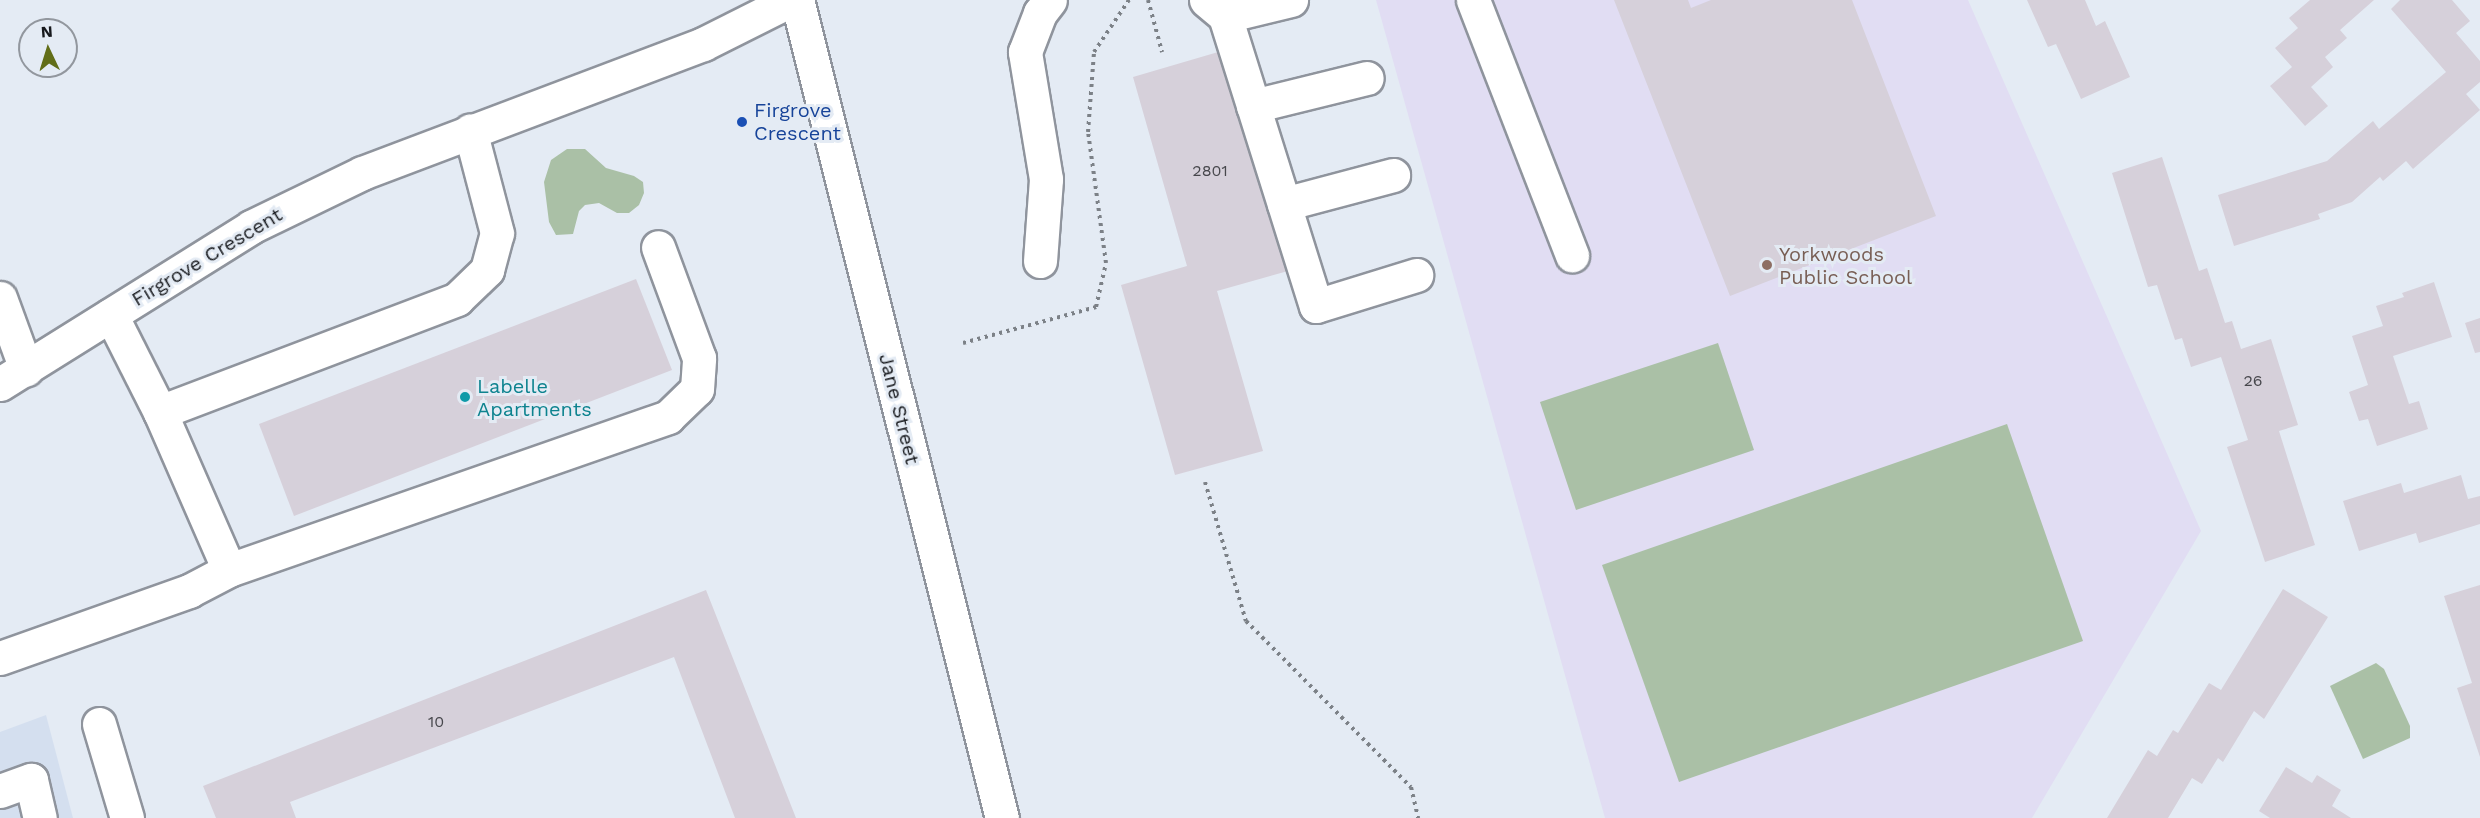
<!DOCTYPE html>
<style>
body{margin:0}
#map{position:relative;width:2480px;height:818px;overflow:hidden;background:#e4ebf4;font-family:"Work Sans",sans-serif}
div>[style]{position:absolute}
.built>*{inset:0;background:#d4dfef}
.education>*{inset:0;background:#e1ddf3}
.green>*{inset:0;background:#aac0a6}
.building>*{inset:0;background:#d6d0da}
.path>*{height:4px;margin-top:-2px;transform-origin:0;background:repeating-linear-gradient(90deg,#7c8187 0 3px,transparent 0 7.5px)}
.roads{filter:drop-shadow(2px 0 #8f949d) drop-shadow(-2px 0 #8f949d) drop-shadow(0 2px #8f949d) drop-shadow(0 -2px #8f949d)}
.minor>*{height:33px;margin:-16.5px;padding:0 16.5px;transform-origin:16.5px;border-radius:16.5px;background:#fff}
.major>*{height:33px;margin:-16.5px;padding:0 16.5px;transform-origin:16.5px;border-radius:16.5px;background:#fff}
.dots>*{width:16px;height:16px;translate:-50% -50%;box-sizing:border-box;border:3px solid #e4ebf4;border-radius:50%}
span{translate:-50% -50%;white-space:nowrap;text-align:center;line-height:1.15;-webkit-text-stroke:6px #e4ebf4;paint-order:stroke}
.number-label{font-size:16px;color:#47474c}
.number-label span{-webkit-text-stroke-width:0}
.transit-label{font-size:20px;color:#164399}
.left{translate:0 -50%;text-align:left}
.education-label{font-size:20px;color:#785e54}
.street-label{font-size:20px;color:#17191d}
.culture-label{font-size:20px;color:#0d838f}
.north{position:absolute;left:18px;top:18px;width:60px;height:60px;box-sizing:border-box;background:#e4ebf4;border:2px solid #92979e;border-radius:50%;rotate:356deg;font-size:16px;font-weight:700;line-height:24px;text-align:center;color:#17191d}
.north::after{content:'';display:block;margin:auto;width:21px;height:27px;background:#626e18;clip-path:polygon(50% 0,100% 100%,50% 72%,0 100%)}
</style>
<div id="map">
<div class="built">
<i style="clip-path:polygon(46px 715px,73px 818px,0 818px,0 732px)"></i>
</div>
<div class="education">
<i style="clip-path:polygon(1376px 0,1968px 0,2201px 531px,2032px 818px,1605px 818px)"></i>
</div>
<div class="green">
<i style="clip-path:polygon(567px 149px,585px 149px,606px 168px,634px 176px,643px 182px,644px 193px,639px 205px,629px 213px,617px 213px,599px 203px,585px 205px,579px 211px,573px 234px,556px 235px,549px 222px,544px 182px,551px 160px)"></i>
<i style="clip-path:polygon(1718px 343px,1754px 450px,1576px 510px,1540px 402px)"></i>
<i style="clip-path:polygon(2007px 424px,2083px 641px,1679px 782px,1602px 565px)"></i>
<i style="clip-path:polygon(2376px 663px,2384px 669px,2410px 726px,2410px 738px,2363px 759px,2330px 686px)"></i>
</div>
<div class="building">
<i style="clip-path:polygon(1614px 0,1688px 0,1691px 8px,1711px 0,1852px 0,1936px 216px,1730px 296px)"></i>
<i style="clip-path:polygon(2027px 0,2085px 0,2096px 26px,2105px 21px,2130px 77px,2081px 99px,2056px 44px,2048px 47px)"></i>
<i style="clip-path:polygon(2310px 0,2374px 0,2340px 30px,2347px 38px,2325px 57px,2333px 67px,2311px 87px,2328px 106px,2305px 126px,2270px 86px,2292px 67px,2275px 48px,2298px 28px,2289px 18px)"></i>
<i style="clip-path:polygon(2400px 0,2452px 0,2470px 21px,2456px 33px,2480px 61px,2480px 82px,2466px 94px,2480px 110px,2413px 169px,2406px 161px,2383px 181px,2380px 177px,2352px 202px,2318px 214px,2320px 219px,2234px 246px,2218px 195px,2327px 161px,2373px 121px,2379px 129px,2446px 72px,2391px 9px)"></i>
<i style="clip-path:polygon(1225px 50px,1288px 271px,1217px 291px,1263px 451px,1175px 475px,1121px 285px,1187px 266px,1133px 77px)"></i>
<i style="clip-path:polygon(2162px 157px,2199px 271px,2207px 268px,2225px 323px,2232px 321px,2241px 349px,2271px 339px,2298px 425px,2279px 431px,2315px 545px,2265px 562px,2227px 447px,2248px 440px,2221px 357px,2191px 367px,2182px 338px,2175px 340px,2157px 285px,2148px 287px,2112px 173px)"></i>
<i style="clip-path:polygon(636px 279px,672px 370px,294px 516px,259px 424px)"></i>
<i style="clip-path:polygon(2434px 282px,2452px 337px,2393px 356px,2409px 404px,2419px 401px,2428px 429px,2377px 446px,2368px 419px,2359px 421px,2349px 392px,2368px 385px,2352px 336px,2383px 326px,2376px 306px,2404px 297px,2402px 293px)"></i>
<i style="clip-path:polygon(2480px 318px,2480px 352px,2475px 353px,2465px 323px)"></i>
<i style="clip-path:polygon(2461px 475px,2468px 499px,2480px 496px,2480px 524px,2419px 543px,2416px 533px,2359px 551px,2343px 501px,2401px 483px,2404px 493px)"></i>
<i style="clip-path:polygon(2480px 585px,2480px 757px,2457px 688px,2472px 683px,2444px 596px)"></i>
<i style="clip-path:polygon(2283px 589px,2328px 617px,2264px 719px,2254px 711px,2223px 762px,2218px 758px,2202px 784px,2192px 778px,2168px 818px,2107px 818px,2148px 750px,2157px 756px,2173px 730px,2178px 733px,2209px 683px,2221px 690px)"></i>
<i style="clip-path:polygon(706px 590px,796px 818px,735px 818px,674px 657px,290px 802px,296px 818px,216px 818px,203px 786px)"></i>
<i style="clip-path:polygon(2286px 767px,2312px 783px,2317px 775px,2341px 790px,2332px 806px,2351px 818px,2270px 818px,2259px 811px)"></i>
</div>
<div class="path">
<i style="left:1148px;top:0;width:54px;rotate:74.9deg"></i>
<i style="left:963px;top:343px;width:138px;rotate:-15.1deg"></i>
<i style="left:1096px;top:307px;width:45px;rotate:-77.2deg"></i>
<i style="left:1106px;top:263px;width:132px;rotate:-97.8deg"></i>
<i style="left:1088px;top:132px;width:80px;rotate:-85.7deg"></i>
<i style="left:1094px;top:52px;width:63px;rotate:-56.1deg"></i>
<i style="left:1205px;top:482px;width:145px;rotate:73.6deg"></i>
<i style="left:1246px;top:621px;width:234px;rotate:45.2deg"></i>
<i style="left:1411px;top:787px;width:32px;rotate:77deg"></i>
</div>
<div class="roads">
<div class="minor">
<i style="left:1206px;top:0;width:25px;rotate:40deg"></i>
<i style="left:1225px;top:16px;width:68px;rotate:-13.6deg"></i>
<i style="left:1473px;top:0;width:274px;rotate:68.8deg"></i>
<i style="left:1225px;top:16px;width:304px;rotate:72.6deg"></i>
<i style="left:1316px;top:306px;width:105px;rotate:-17.2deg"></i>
<i style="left:1253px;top:106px;width:117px;rotate:-13.8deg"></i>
<i style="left:1284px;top:204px;width:113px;rotate:-14.9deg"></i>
<i style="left:1040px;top:261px;width:82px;rotate:-85.8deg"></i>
<i style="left:1046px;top:179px;width:129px;rotate:-99.4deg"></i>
<i style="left:1025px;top:52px;width:42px;rotate:-69deg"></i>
<i style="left:1040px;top:13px;width:16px;rotate:-52deg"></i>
<i style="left:0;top:298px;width:76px;rotate:69.9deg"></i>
<i style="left:111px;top:315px;width:109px;rotate:63.2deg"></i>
<i style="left:160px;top:412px;width:172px;rotate:66.4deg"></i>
<i style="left:229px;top:570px;width:465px;rotate:-19.2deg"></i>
<i style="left:668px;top:417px;width:40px;rotate:-44deg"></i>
<i style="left:697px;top:389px;width:31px;rotate:-86deg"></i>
<i style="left:699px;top:358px;width:118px;rotate:-110.3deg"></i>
<i style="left:0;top:384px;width:296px;rotate:-32deg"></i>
<i style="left:251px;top:227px;width:123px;rotate:-25.9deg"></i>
<i style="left:362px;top:173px;width:365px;rotate:-20.7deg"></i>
<i style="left:703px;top:44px;width:98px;rotate:-26.6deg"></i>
<i style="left:160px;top:412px;width:318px;rotate:-20.8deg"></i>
<i style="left:457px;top:299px;width:42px;rotate:-44deg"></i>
<i style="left:487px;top:270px;width:38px;rotate:-75deg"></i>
<i style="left:497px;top:233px;width:106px;rotate:-104.7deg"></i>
<i style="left:0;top:658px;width:201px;rotate:-19.5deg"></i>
<i style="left:189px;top:591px;width:45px;rotate:-27.7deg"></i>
<i style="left:99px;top:724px;width:98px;rotate:73.4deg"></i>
<i style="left:0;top:791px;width:33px;rotate:-20deg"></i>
<i style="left:31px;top:780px;width:39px;rotate:77deg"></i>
</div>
<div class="major">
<i style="left:797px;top:0;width:843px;rotate:75.93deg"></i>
</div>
</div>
<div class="dots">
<i style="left:742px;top:122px;background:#1a4fb4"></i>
<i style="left:1767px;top:265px;background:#8d6e63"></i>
<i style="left:465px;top:397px;background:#0f9aa8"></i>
</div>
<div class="number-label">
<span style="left:1210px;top:171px">2801</span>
<span style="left:2253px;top:381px">26</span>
<span style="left:436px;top:722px">10</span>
</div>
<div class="transit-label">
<span class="left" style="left:754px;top:122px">Firgrove<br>Crescent</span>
</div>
<div class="education-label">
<span class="left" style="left:1779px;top:266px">Yorkwoods<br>Public School</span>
</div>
<div class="street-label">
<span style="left:207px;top:257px;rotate:-31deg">Firgrove Crescent</span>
<span style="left:899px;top:409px;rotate:76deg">Jane Street</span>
</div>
<div class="culture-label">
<span class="left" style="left:477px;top:398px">Labelle<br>Apartments</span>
</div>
<div class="north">N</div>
</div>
